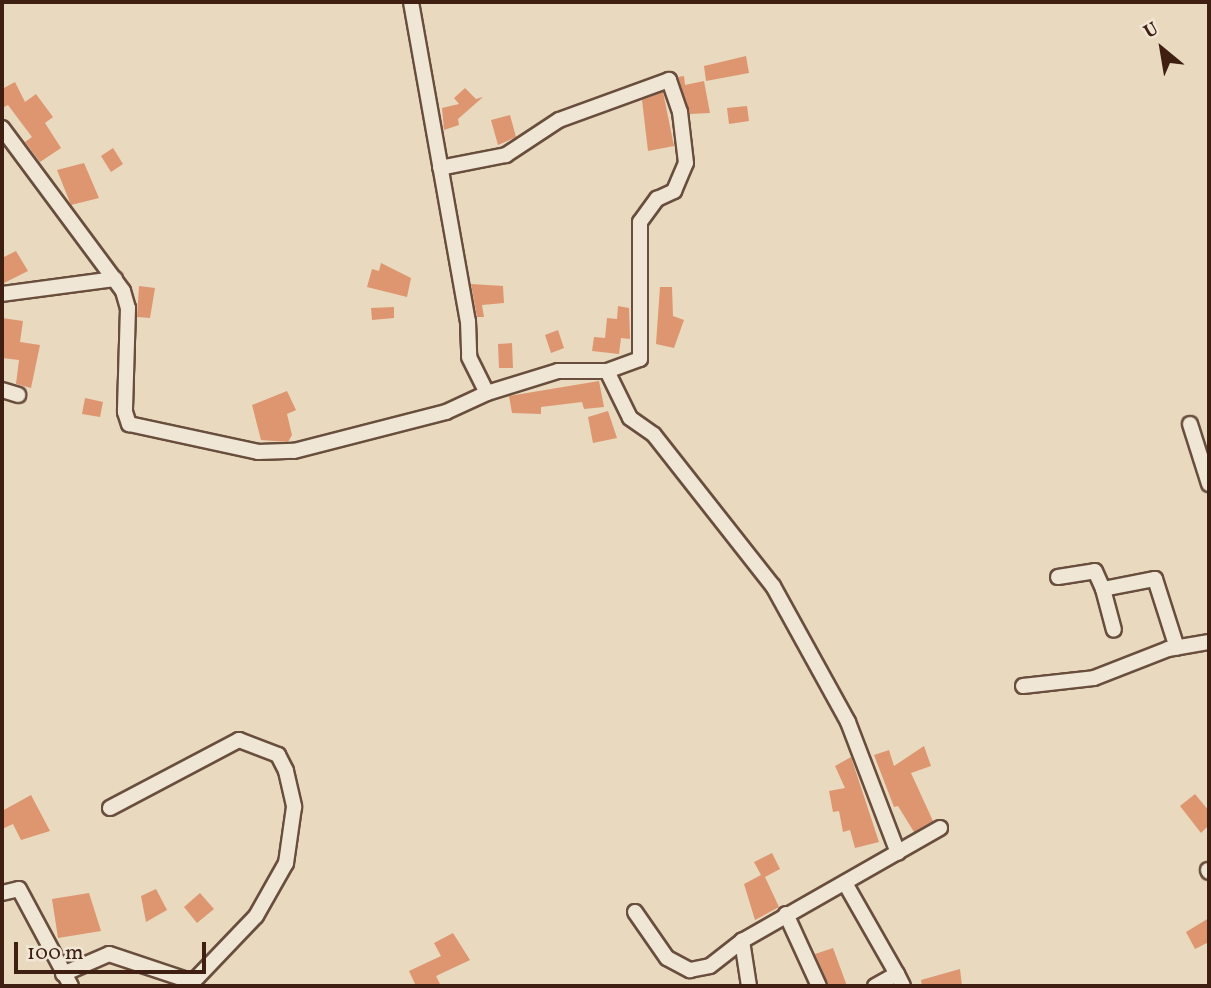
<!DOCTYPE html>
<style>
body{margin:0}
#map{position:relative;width:1211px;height:988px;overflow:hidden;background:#e8d9bf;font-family:Vollkorn,serif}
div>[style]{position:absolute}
.building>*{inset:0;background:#dd9670}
.roads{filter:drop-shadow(2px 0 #694e3d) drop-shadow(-2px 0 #694e3d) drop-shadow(0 2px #694e3d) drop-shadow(0 -2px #694e3d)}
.street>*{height:14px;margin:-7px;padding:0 7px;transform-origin:7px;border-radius:7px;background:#f0e6d5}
span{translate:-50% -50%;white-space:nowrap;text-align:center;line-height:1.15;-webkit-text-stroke:5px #f0e6d5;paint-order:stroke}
.frame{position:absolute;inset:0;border:4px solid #3f1f12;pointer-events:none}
.north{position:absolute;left:1127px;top:14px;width:70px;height:70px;-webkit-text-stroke:5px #f0e6d5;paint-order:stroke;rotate:330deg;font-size:19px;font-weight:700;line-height:28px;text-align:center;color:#3f1f12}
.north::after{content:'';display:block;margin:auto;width:24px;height:32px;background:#3f1f12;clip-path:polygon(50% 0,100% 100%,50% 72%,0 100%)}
.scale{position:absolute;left:14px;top:942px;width:192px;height:32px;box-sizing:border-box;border:4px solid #3f1f12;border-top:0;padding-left:9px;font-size:21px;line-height:24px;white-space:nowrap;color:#3f1f12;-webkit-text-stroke:5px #f0e6d5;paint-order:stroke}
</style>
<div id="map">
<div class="building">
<i style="clip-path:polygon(746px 56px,749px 73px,706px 81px,704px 66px)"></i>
<i style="clip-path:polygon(684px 76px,685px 85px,704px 81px,710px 113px,690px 114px,678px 77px)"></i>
<i style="clip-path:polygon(15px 82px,25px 102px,36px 94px,53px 117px,45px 123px,61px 148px,40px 162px,25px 142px,32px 137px,8px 105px,2px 108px,2px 89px)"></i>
<i style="clip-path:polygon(465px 88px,476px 99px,483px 97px,458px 119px,459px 125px,444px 130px,442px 108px,459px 104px,454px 98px)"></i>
<i style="clip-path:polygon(663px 92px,674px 146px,648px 151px,642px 100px)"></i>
<i style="clip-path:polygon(747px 106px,749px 121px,729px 124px,727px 108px)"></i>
<i style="clip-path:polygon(510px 115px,516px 137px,498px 145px,491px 120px)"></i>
<i style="clip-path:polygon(113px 148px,123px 164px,111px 172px,101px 156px)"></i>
<i style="clip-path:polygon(84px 163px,99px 198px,71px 205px,57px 170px)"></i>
<i style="clip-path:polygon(16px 251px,28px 271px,2px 284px,2px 258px)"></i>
<i style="clip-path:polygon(381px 263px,411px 278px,407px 297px,367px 287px,372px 269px,379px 271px)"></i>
<i style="clip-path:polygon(471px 284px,503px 286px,504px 303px,482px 305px,484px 317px,477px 317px)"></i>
<i style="clip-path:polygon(139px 286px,155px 288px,150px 318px,137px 317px)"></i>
<i style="clip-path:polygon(660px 287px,672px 287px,673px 316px,684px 320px,674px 348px,656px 344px)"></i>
<i style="clip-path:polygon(618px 306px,629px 308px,630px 339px,621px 338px,619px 354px,592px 351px,594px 337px,605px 338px,607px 318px,617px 319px)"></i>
<i style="clip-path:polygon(394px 307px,394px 318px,372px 320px,371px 308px)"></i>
<i style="clip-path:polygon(2px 318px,23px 321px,20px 342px,40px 345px,31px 388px,16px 384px,19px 360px,2px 358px)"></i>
<i style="clip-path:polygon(558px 330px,564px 348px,551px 353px,545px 335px)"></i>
<i style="clip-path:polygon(512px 343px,513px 368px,499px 368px,498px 344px)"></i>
<i style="clip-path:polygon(599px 381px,604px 407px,584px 409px,582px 402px,541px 407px,541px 414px,512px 413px,509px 396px)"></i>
<i style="clip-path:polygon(287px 391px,296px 410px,287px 414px,292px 435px,288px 442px,261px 440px,252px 405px)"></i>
<i style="clip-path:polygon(85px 398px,103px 402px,100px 417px,82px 414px)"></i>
<i style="clip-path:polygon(608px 411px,617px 438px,593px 443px,588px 417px)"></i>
<i style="clip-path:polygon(924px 746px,931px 766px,911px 773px,933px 821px,914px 832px,898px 806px,894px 807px,874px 755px,889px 750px,894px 766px)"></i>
<i style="clip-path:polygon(851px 757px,879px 842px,855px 848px,850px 830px,843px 832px,839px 811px,833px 812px,829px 791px,845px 788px,835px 766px)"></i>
<i style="clip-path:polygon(1195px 794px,1209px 811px,1209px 825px,1201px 833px,1180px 806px)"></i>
<i style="clip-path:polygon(31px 795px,50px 831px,21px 840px,13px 824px,2px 829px,2px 811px)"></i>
<i style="clip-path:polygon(772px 853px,780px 869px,765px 877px,779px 907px,755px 920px,744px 884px,761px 875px,754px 862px)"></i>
<i style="clip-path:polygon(156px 889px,167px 910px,146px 922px,141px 896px)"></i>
<i style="clip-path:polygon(89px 893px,101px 931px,58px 938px,52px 899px)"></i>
<i style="clip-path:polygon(200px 893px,214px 909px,197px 923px,184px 907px)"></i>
<i style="clip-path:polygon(1209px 918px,1209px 942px,1195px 949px,1186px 932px)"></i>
<i style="clip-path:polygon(453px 933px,470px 960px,436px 976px,441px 986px,416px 986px,409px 971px,441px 956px,434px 943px)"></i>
<i style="clip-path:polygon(833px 948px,847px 986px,829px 986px,815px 954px)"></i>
<i style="clip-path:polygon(960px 969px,962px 986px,922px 986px,921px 980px)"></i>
</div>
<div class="roads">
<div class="street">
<i style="left:411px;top:2px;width:324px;rotate:79.9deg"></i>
<i style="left:468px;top:321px;width:36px;rotate:88deg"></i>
<i style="left:469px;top:357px;width:40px;rotate:63.4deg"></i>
<i style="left:2px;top:128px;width:203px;rotate:53.4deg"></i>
<i style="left:123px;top:291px;width:18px;rotate:74deg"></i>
<i style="left:128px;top:308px;width:104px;rotate:91.7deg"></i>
<i style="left:125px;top:412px;width:13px;rotate:72deg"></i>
<i style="left:129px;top:424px;width:132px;rotate:12.2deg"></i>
<i style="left:258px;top:452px;width:36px;rotate:-2deg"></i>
<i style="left:294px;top:451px;width:157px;rotate:-14.4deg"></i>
<i style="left:446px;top:412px;width:45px;rotate:-24.9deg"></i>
<i style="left:487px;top:393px;width:74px;rotate:-17.2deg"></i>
<i style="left:558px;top:371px;width:49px"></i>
<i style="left:607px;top:371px;width:35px;rotate:-20deg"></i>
<i style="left:640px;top:359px;width:137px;rotate:-90deg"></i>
<i style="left:640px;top:222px;width:29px;rotate:-54deg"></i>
<i style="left:657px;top:199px;width:19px;rotate:-25deg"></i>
<i style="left:674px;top:191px;width:30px;rotate:-67deg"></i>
<i style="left:686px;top:163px;width:51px;rotate:-96.7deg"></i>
<i style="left:680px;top:112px;width:34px;rotate:-109deg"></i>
<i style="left:669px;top:80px;width:117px;rotate:160deg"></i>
<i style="left:559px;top:120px;width:64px;rotate:146.6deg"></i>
<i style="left:506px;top:155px;width:67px;rotate:168.9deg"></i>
<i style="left:2px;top:294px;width:114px;rotate:-7.6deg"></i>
<i style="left:607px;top:371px;width:52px;rotate:63.9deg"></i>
<i style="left:630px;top:418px;width:29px;rotate:35deg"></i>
<i style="left:654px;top:435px;width:192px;rotate:51.8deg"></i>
<i style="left:773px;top:586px;width:155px;rotate:61.1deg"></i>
<i style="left:848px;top:722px;width:140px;rotate:69.1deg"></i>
<i style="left:2px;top:390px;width:17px;rotate:17deg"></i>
<i style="left:1190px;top:424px;width:63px;rotate:72.4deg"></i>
<i style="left:1058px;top:577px;width:37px;rotate:-9deg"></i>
<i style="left:1095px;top:571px;width:20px;rotate:66deg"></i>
<i style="left:1103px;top:589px;width:53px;rotate:-10.9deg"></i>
<i style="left:1155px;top:579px;width:72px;rotate:72.3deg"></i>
<i style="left:1103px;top:589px;width:42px;rotate:75deg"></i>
<i style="left:1023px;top:686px;width:71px;rotate:-6.4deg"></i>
<i style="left:1094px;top:678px;width:79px;rotate:-21.4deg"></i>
<i style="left:1168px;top:649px;width:42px;rotate:-9.7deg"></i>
<i style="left:110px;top:808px;width:146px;rotate:-27.8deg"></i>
<i style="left:239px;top:740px;width:42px;rotate:21deg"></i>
<i style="left:278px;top:755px;width:18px;rotate:63deg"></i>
<i style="left:286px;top:771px;width:37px;rotate:77deg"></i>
<i style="left:294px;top:807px;width:57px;rotate:98.1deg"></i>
<i style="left:286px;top:863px;width:61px;rotate:119.5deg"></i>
<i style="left:256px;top:916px;width:97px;rotate:133.7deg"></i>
<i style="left:1208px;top:870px;width:2px;rotate:63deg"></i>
<i style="left:845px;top:883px;width:105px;rotate:60.3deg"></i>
<i style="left:2px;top:893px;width:17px;rotate:-13deg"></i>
<i style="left:19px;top:889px;width:110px;rotate:61.8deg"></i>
<i style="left:635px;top:912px;width:56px;rotate:55.2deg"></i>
<i style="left:667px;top:958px;width:26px;rotate:28deg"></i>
<i style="left:690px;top:970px;width:20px;rotate:-11deg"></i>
<i style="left:710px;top:966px;width:41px;rotate:-38deg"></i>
<i style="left:786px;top:914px;width:79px;rotate:65.4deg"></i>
<i style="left:63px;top:974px;width:50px;rotate:-23.5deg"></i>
<i style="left:109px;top:954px;width:85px;rotate:18.4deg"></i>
<i style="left:749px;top:986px;width:46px;rotate:-98.8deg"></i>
<i style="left:742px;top:941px;width:228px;rotate:-29.7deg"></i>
<i style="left:875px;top:986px;width:25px;rotate:-29deg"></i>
<i style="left:897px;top:974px;width:13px;rotate:63deg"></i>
</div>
</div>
<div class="frame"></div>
<div class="north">U</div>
<div class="scale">100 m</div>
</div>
